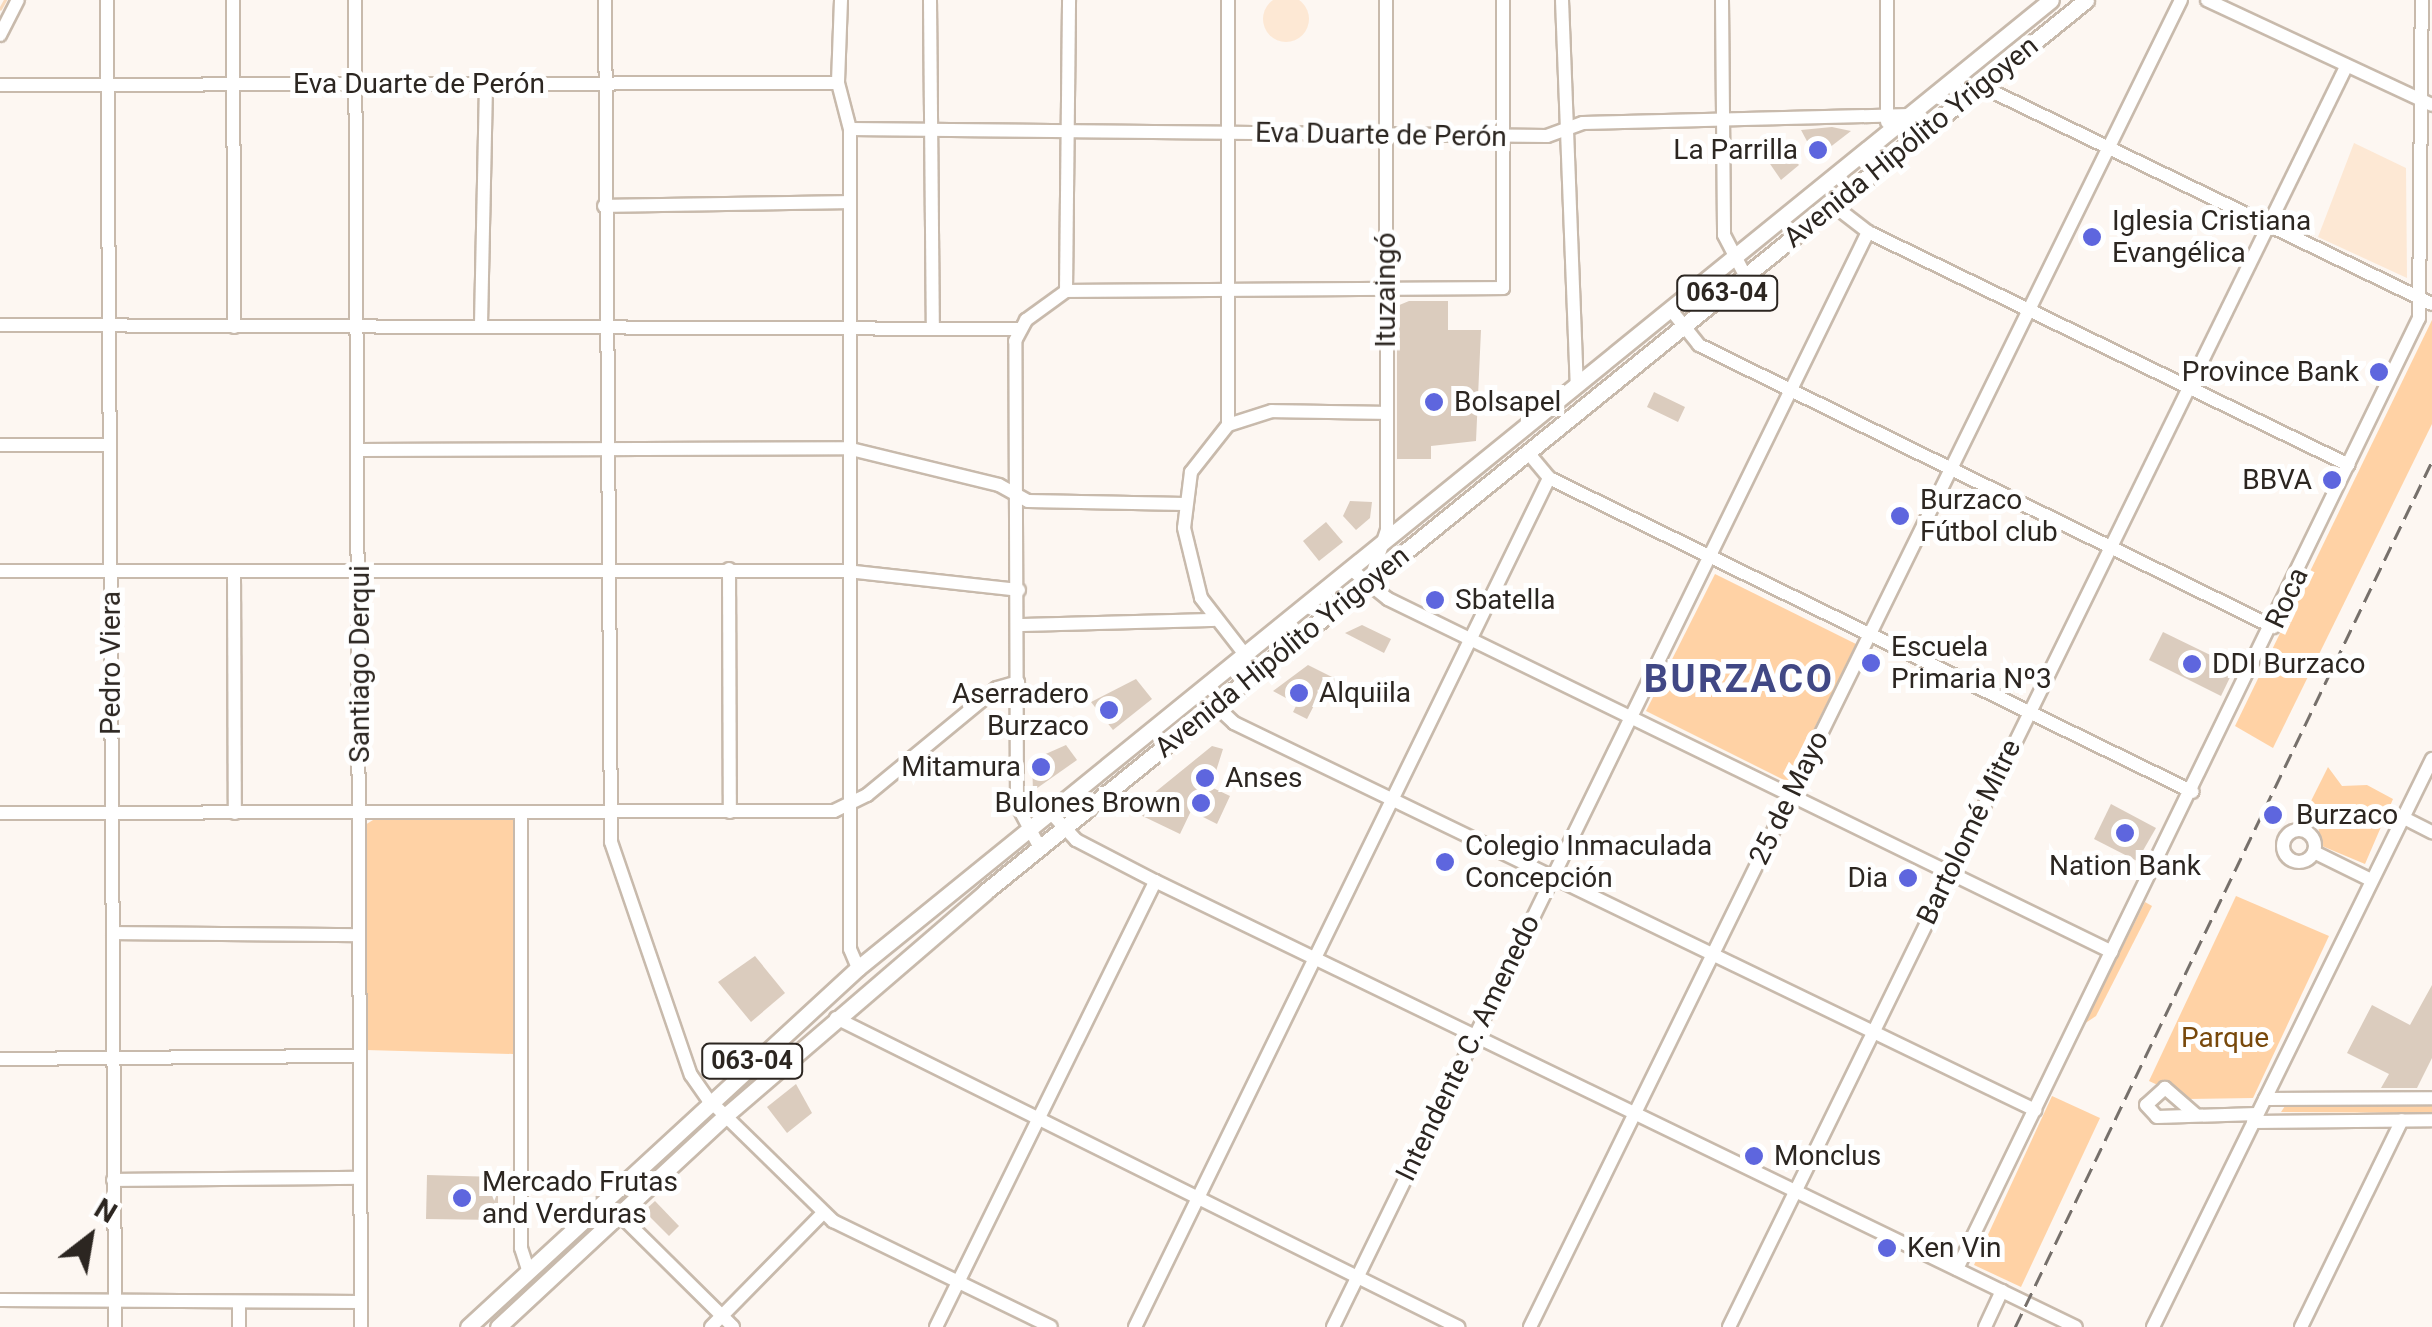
<!DOCTYPE html>
<meta charset="utf-8">
<style>
body{margin:0}
#map{position:relative;width:2432px;height:1327px;overflow:hidden;background:#fdf7f2;font-family:Roboto,sans-serif}
div>[style]{position:absolute}
.built>*{inset:0;background:#fde8d4}
.round{border-radius:50%}
.green>*{inset:0;background:#ffd2a5}
.stream>*{height:2.5px;margin:-1.25px;padding:0 1.25px;transform-origin:1.25px;border-radius:1.25px;background:#f9dbbe}
.building>*{inset:0;background:#dbccbe}
.roads{filter:drop-shadow(2px 0 #c8baac) drop-shadow(-2px 0 #c8baac) drop-shadow(0 2px #c8baac) drop-shadow(0 -2px #c8baac)}
.minor>*{height:12px;margin:-6px;padding:0 6px;transform-origin:6px;border-radius:6px;background:#fff}
.minor>.ring{margin:-6px;padding:0;box-sizing:content-box;background:none;border:12px solid #fff;border-radius:50%}
.major>*{height:15px;margin:-7.5px;padding:0 7.5px;transform-origin:7.5px;border-radius:7.5px;background:#fff}
.rail>*{height:2.5px;margin-top:-1.25px;transform-origin:0;background:repeating-linear-gradient(90deg,#76706b 0 15px,transparent 0 23px)}
.dots>*{width:28px;height:28px;translate:-50% -50%;box-sizing:border-box;border:5px solid #fff;border-radius:50%}
span{translate:-50% -50%;white-space:nowrap;text-align:center;line-height:1.15;-webkit-text-stroke:10px #fff;paint-order:stroke}
.shield-label span{padding:2px 8px;background:#fff;border:2px solid;border-radius:8px;-webkit-text-stroke-width:0}
.shield-label{font-size:25px;color:#2c2621;font-weight:700}
.street-label{font-size:28px;color:#2c2621}
.poi-label{font-size:28px;color:#2c2621}
.right{translate:-100% -50%;text-align:right}
.left{translate:0 -50%;text-align:left}
.park-label{font-size:28px;color:#78490c}
.district-label{font-size:38px;color:#414885;font-weight:700;letter-spacing:2.5px}
.north{position:absolute;left:40px;top:1187px;width:100px;height:100px;-webkit-text-stroke:8px #fff;paint-order:stroke;rotate:31deg;font-size:28px;font-weight:700;line-height:40px;text-align:center;color:#2c2621}
.north::after{content:'';display:block;margin:auto;width:35px;height:45px;background:#2c2621;clip-path:polygon(50% 0,100% 100%,50% 72%,0 100%)}
</style>
<div id="map">
<div class="built">
<i class="round" style="left:1263px;top:-4px;width:46px;height:46px"></i>
<i style="clip-path:polygon(2354px 143px,2406px 168px,2407px 278px,2318px 237px)"></i>
</div>
<div class="green">
<i style="clip-path:polygon(2432px 320px,2432px 424px,2273px 748px,2235px 726px)"></i>
<i style="clip-path:polygon(1715px 574px,1856px 644px,1788px 782px,1646px 711px)"></i>
<i style="clip-path:polygon(2328px 767px,2342px 786px,2367px 785px,2393px 799px,2365px 864px,2322px 846px,2317px 822px,2304px 815px)"></i>
<i style="clip-path:polygon(373px 820px,513px 820px,513px 1054px,366px 1050px,365px 825px)"></i>
<i style="clip-path:polygon(2236px 896px,2329px 936px,2253px 1098px,2188px 1099px,2149px 1081px)"></i>
<i style="clip-path:polygon(2145px 902px,2152px 906px,2096px 1016px,2084px 1024px)"></i>
<i style="clip-path:polygon(2052px 1096px,2100px 1118px,2021px 1287px,1974px 1265px)"></i>
<i style="clip-path:polygon(2432px 1104px,2432px 1113px,2281px 1112px,2285px 1106px)"></i>
</div>
<div class="stream">
<i style="left:0;top:9px;width:10px;rotate:-61deg"></i>
</div>
<div class="building">
<i style="clip-path:polygon(1832px 127px,1851px 131px,1816px 158px,1801px 130px)"></i>
<i style="clip-path:polygon(1786px 150px,1799px 165px,1781px 180px,1766px 158px)"></i>
<i style="clip-path:polygon(1409px 301px,1448px 301px,1448px 330px,1481px 330px,1476px 441px,1431px 446px,1431px 459px,1397px 459px,1397px 306px)"></i>
<i style="clip-path:polygon(1654px 392px,1685px 407px,1678px 422px,1647px 407px)"></i>
<i style="clip-path:polygon(1350px 501px,1372px 502px,1370px 518px,1356px 530px,1343px 516px)"></i>
<i style="clip-path:polygon(1326px 522px,1343px 542px,1319px 561px,1303px 541px)"></i>
<i style="clip-path:polygon(1362px 625px,1391px 639px,1384px 653px,1345px 633px)"></i>
<i style="clip-path:polygon(2163px 632px,2235px 667px,2221px 696px,2149px 660px)"></i>
<i style="clip-path:polygon(1308px 665px,1366px 694px,1360px 707px,1323px 688px,1307px 719px,1293px 712px,1297px 704px,1273px 691px)"></i>
<i style="clip-path:polygon(1136px 679px,1152px 699px,1113px 730px,1091px 702px)"></i>
<i style="clip-path:polygon(1066px 745px,1077px 760px,1033px 791px,1032px 760px)"></i>
<i style="clip-path:polygon(1212px 746px,1223px 749px,1211px 787px,1230px 796px,1217px 824px,1191px 811px,1180px 834px,1132px 811px)"></i>
<i style="clip-path:polygon(2111px 804px,2156px 828px,2137px 861px,2094px 839px)"></i>
<i style="clip-path:polygon(755px 956px,785px 993px,751px 1022px,718px 982px)"></i>
<i style="clip-path:polygon(2432px 985px,2432px 1058px,2417px 1088px,2381px 1088px,2389px 1074px,2347px 1053px,2372px 1005px,2410px 1025px)"></i>
<i style="clip-path:polygon(796px 1084px,812px 1113px,787px 1133px,767px 1107px)"></i>
<i style="clip-path:polygon(427px 1175px,498px 1177px,498px 1220px,426px 1219px)"></i>
<i style="clip-path:polygon(655px 1201px,679px 1226px,669px 1236px,644px 1211px)"></i>
</div>
<div class="roads">
<div class="minor">
<i style="left:107px;top:0;width:1327px;rotate:89.65deg"></i>
<i style="left:233px;top:0;width:327px;rotate:89.8deg"></i>
<i style="left:355px;top:0;width:1327px;rotate:89.74deg"></i>
<i style="left:605px;top:0;width:842px;rotate:89.59deg"></i>
<i style="left:611px;top:842px;width:246px;rotate:71.1deg"></i>
<i style="left:691px;top:1075px;width:29px;rotate:55deg"></i>
<i style="left:708px;top:1099px;width:175px;rotate:44.3deg"></i>
<i style="left:833px;top:1221px;width:242px;rotate:25.9deg"></i>
<i style="left:841px;top:0;width:83px;rotate:92.1deg"></i>
<i style="left:838px;top:83px;width:48px;rotate:75.4deg"></i>
<i style="left:850px;top:129px;width:820px;rotate:90deg"></i>
<i style="left:850px;top:949px;width:21px;rotate:67deg"></i>
<i style="left:930px;top:0;width:326px;rotate:89.5deg"></i>
<i style="left:1228px;top:0;width:425px;rotate:90deg"></i>
<i style="left:1228px;top:425px;width:60px;rotate:128.2deg"></i>
<i style="left:1191px;top:472px;width:56px;rotate:97.1deg"></i>
<i style="left:1184px;top:528px;width:72px;rotate:76.3deg"></i>
<i style="left:1201px;top:598px;width:73px;rotate:52.2deg"></i>
<i style="left:1562px;top:0;width:384px;rotate:87.8deg"></i>
<i style="left:1722px;top:0;width:235px;rotate:89.5deg"></i>
<i style="left:1724px;top:235px;width:47px;rotate:62.4deg"></i>
<i style="left:2207px;top:0;width:248px;rotate:25deg"></i>
<i style="left:0;top:35px;width:39px;rotate:-63deg"></i>
<i style="left:0;top:85px;width:838px;rotate:-0.14deg"></i>
<i style="left:1981px;top:86px;width:501px;rotate:25.8deg"></i>
<i style="left:1887px;top:122px;width:122px;rotate:-90deg"></i>
<i style="left:850px;top:129px;width:697px;rotate:0.58deg"></i>
<i style="left:1547px;top:136px;width:38px;rotate:-20deg"></i>
<i style="left:1583px;top:123px;width:327px;rotate:-1.4deg"></i>
<i style="left:1833px;top:205px;width:44px;rotate:37.6deg"></i>
<i style="left:1868px;top:232px;width:534px;rotate:25.85deg"></i>
<i style="left:604px;top:206px;width:244px;rotate:-0.9deg"></i>
<i style="left:1066px;top:291px;width:437px;rotate:-0.4deg"></i>
<i style="left:1503px;top:288px;width:288px;rotate:-90deg"></i>
<i style="left:1671px;top:310px;width:45px;rotate:51.3deg"></i>
<i style="left:1699px;top:345px;width:640px;rotate:26.16deg"></i>
<i style="left:481px;top:324px;width:240px;rotate:-88.8deg"></i>
<i style="left:0;top:325px;width:1018px;rotate:0.23deg"></i>
<i style="left:1228px;top:425px;width:46px;rotate:-17.7deg"></i>
<i style="left:1272px;top:411px;width:114px;rotate:1deg"></i>
<i style="left:0;top:445px;width:109px"></i>
<i style="left:358px;top:450px;width:489px;rotate:-0.2deg"></i>
<i style="left:847px;top:448px;width:156px;rotate:13.7deg"></i>
<i style="left:999px;top:485px;width:33px;rotate:29deg"></i>
<i style="left:1028px;top:501px;width:157px;rotate:1.1deg"></i>
<i style="left:1530px;top:455px;width:30px;rotate:50deg"></i>
<i style="left:1549px;top:478px;width:716px;rotate:25.99deg"></i>
<i style="left:729px;top:569px;width:243px;rotate:89.8deg"></i>
<i style="left:1352px;top:570px;width:46px;rotate:38.9deg"></i>
<i style="left:1388px;top:599px;width:805px;rotate:25.99deg"></i>
<i style="left:0;top:571px;width:847px"></i>
<i style="left:847px;top:571px;width:173px;rotate:6.3deg"></i>
<i style="left:234px;top:574px;width:239px;rotate:89.8deg"></i>
<i style="left:1371px;top:578px;width:51px;rotate:-71.6deg"></i>
<i style="left:1387px;top:530px;width:530px;rotate:-90.11deg"></i>
<i style="left:1019px;top:625px;width:195px;rotate:-1.5deg"></i>
<i style="left:1216px;top:706px;width:25px;rotate:43deg"></i>
<i style="left:1234px;top:723px;width:890px;rotate:25.79deg"></i>
<i style="left:0;top:813px;width:834px;rotate:-0.14deg"></i>
<i style="left:834px;top:811px;width:37px;rotate:-26deg"></i>
<i style="left:867px;top:795px;width:168px;rotate:-39.5deg"></i>
<i style="left:997px;top:688px;width:22px;rotate:-16deg"></i>
<i style="left:1051px;top:813px;width:37px;rotate:47deg"></i>
<i style="left:1076px;top:840px;width:89px;rotate:27.4deg"></i>
<i style="left:1155px;top:881px;width:1023px;rotate:25.84deg"></i>
<i style="left:521px;top:815px;width:433px;rotate:90deg"></i>
<i style="left:521px;top:1248px;width:23px;rotate:72deg"></i>
<i style="left:2402px;top:817px;width:34px;rotate:27deg"></i>
<i class="ring" style="left:2283px;top:830px;width:20px;height:20px"></i>
<i style="left:1040px;top:848px;width:49px;rotate:-118.1deg"></i>
<i style="left:1017px;top:805px;width:464px;rotate:-90.2deg"></i>
<i style="left:1015px;top:341px;width:24px;rotate:-62deg"></i>
<i style="left:1026px;top:320px;width:49px;rotate:-35.9deg"></i>
<i style="left:1066px;top:291px;width:291px;rotate:-89.4deg"></i>
<i style="left:2314px;top:852px;width:64px;rotate:26.2deg"></i>
<i style="left:113px;top:933px;width:246px;rotate:0.5deg"></i>
<i style="left:836px;top:1018px;width:695px;rotate:26.42deg"></i>
<i style="left:0;top:1059px;width:360px;rotate:-0.5deg"></i>
<i style="left:2265px;top:1099px;width:167px;rotate:-0.3deg"></i>
<i style="left:2195px;top:1114px;width:40px;rotate:-139deg"></i>
<i style="left:2165px;top:1088px;width:25px;rotate:138deg"></i>
<i style="left:2146px;top:1105px;width:16px;rotate:47deg"></i>
<i style="left:2157px;top:1117px;width:100px;rotate:-1.7deg"></i>
<i style="left:2253px;top:1122px;width:179px;rotate:-0.6deg"></i>
<i style="left:113px;top:1180px;width:247px;rotate:-0.5deg"></i>
<i style="left:620px;top:1215px;width:159px;rotate:44.7deg"></i>
<i style="left:1957px;top:1269px;width:1057px;rotate:-64.09deg"></i>
<i style="left:2419px;top:318px;width:318px;rotate:-89.5deg"></i>
<i style="left:0;top:1300px;width:361px;rotate:0.3deg"></i>
<i style="left:239px;top:1302px;width:25px;rotate:90deg"></i>
<i style="left:711px;top:1327px;width:160px;rotate:-45.5deg"></i>
<i style="left:936px;top:1327px;width:497px;rotate:-63.8deg"></i>
<i style="left:1135px;top:1327px;width:945px;rotate:-64deg"></i>
<i style="left:1333px;top:1327px;width:1219px;rotate:-63.96deg"></i>
<i style="left:1530px;top:1327px;width:1478px;rotate:-63.87deg"></i>
<i style="left:1729px;top:1327px;width:1401px;rotate:-63.91deg"></i>
<i style="left:1985px;top:1327px;width:40px;rotate:-65deg"></i>
<i style="left:2153px;top:1327px;width:633px;rotate:-63.84deg"></i>
<i style="left:2301px;top:1327px;width:230px;rotate:-64deg"></i>
</div>
<div class="major">
<i style="left:468px;top:1327px;width:530px;rotate:-42.63deg"></i>
<i style="left:858px;top:968px;width:1536px;rotate:-39.06deg"></i>
<i style="left:498px;top:1327px;width:310px;rotate:-42.9deg"></i>
<i style="left:725px;top:1116px;width:343px;rotate:-40.7deg"></i>
<i style="left:985px;top:892px;width:1417px;rotate:-39.01deg"></i>
</div>
</div>
<div class="rail">
<i style="left:2015px;top:1327px;width:961px;rotate:-64.29deg"></i>
</div>
<div class="dots">
<i style="left:1818px;top:150px;background:#5e66de"></i>
<i style="left:2092px;top:237px;background:#5e66de"></i>
<i style="left:2379px;top:372px;background:#5e66de"></i>
<i style="left:1434px;top:402px;background:#5e66de"></i>
<i style="left:2332px;top:480px;background:#5e66de"></i>
<i style="left:1900px;top:516px;background:#5e66de"></i>
<i style="left:1435px;top:600px;background:#5e66de"></i>
<i style="left:1871px;top:663px;background:#5e66de"></i>
<i style="left:2192px;top:664px;background:#5e66de"></i>
<i style="left:1299px;top:693px;background:#5e66de"></i>
<i style="left:1109px;top:710px;background:#5e66de"></i>
<i style="left:1041px;top:767px;background:#5e66de"></i>
<i style="left:1205px;top:778px;background:#5e66de"></i>
<i style="left:1201px;top:803px;background:#5e66de"></i>
<i style="left:2273px;top:815px;background:#5e66de"></i>
<i style="left:2125px;top:833px;background:#5e66de"></i>
<i style="left:1445px;top:862px;background:#5e66de"></i>
<i style="left:1908px;top:878px;background:#5e66de"></i>
<i style="left:1754px;top:1156px;background:#5e66de"></i>
<i style="left:462px;top:1198px;background:#5e66de"></i>
<i style="left:1887px;top:1248px;background:#5e66de"></i>
</div>
<div class="shield-label">
<span style="left:1727px;top:293px">063-04</span>
<span style="left:752px;top:1061px">063-04</span>
</div>
<div class="street-label">
<span style="left:419px;top:84px">Eva Duarte de Perón</span>
<span style="left:1381px;top:135px;rotate:1deg">Eva Duarte de Perón</span>
<span style="left:1911px;top:142px;rotate:-39deg">Avenida Hipólito Yrigoyen</span>
<span style="left:1386px;top:290px;rotate:-90deg">Ituzaingó</span>
<span style="left:2287px;top:598px;rotate:-65deg">Roca</span>
<span style="left:1282px;top:652px;rotate:-39deg">Avenida Hipólito Yrigoyen</span>
<span style="left:111px;top:663px;rotate:-90deg">Pedro Viera</span>
<span style="left:360px;top:664px;rotate:-90deg">Santiago Derqui</span>
<span style="left:1789px;top:798px;rotate:-64deg">25 de Mayo</span>
<span style="left:1969px;top:832px;rotate:-64deg">Bartolomé Mitre</span>
<span style="left:1468px;top:1048px;rotate:-64deg">Intendente C. Amenedo</span>
</div>
<div class="poi-label">
<span class="right" style="left:1798px;top:150px">La Parrilla</span>
<span class="left" style="left:2112px;top:237px">Iglesia Cristiana<br>Evangélica</span>
<span class="right" style="left:2359px;top:372px">Province Bank</span>
<span class="left" style="left:1454px;top:402px">Bolsapel</span>
<span class="right" style="left:2312px;top:480px">BBVA</span>
<span class="left" style="left:1920px;top:516px">Burzaco<br>Fútbol club</span>
<span class="left" style="left:1455px;top:600px">Sbatella</span>
<span class="left" style="left:1891px;top:663px">Escuela<br>Primaria Nº3</span>
<span class="left" style="left:2212px;top:664px">DDI Burzaco</span>
<span class="left" style="left:1319px;top:693px">Alquiila</span>
<span class="right" style="left:1089px;top:710px">Aserradero<br>Burzaco</span>
<span class="right" style="left:1021px;top:767px">Mitamura</span>
<span class="left" style="left:1225px;top:778px">Anses</span>
<span class="right" style="left:1181px;top:803px">Bulones Brown</span>
<span class="left" style="left:2296px;top:815px">Burzaco</span>
<span class="left" style="left:1465px;top:862px">Colegio Inmaculada<br>Concepción</span>
<span style="left:2125px;top:866px">Nation Bank</span>
<span class="right" style="left:1888px;top:878px">Dia</span>
<span class="left" style="left:1774px;top:1156px">Monclus</span>
<span class="left" style="left:482px;top:1198px">Mercado Frutas<br>and Verduras</span>
<span class="left" style="left:1907px;top:1248px">Ken Vin</span>
</div>
<div class="park-label">
<span style="left:2225px;top:1038px">Parque</span>
</div>
<div class="district-label">
<span style="left:1739px;top:680px">BURZACO</span>
</div>
<div class="north">N</div>
</div>
